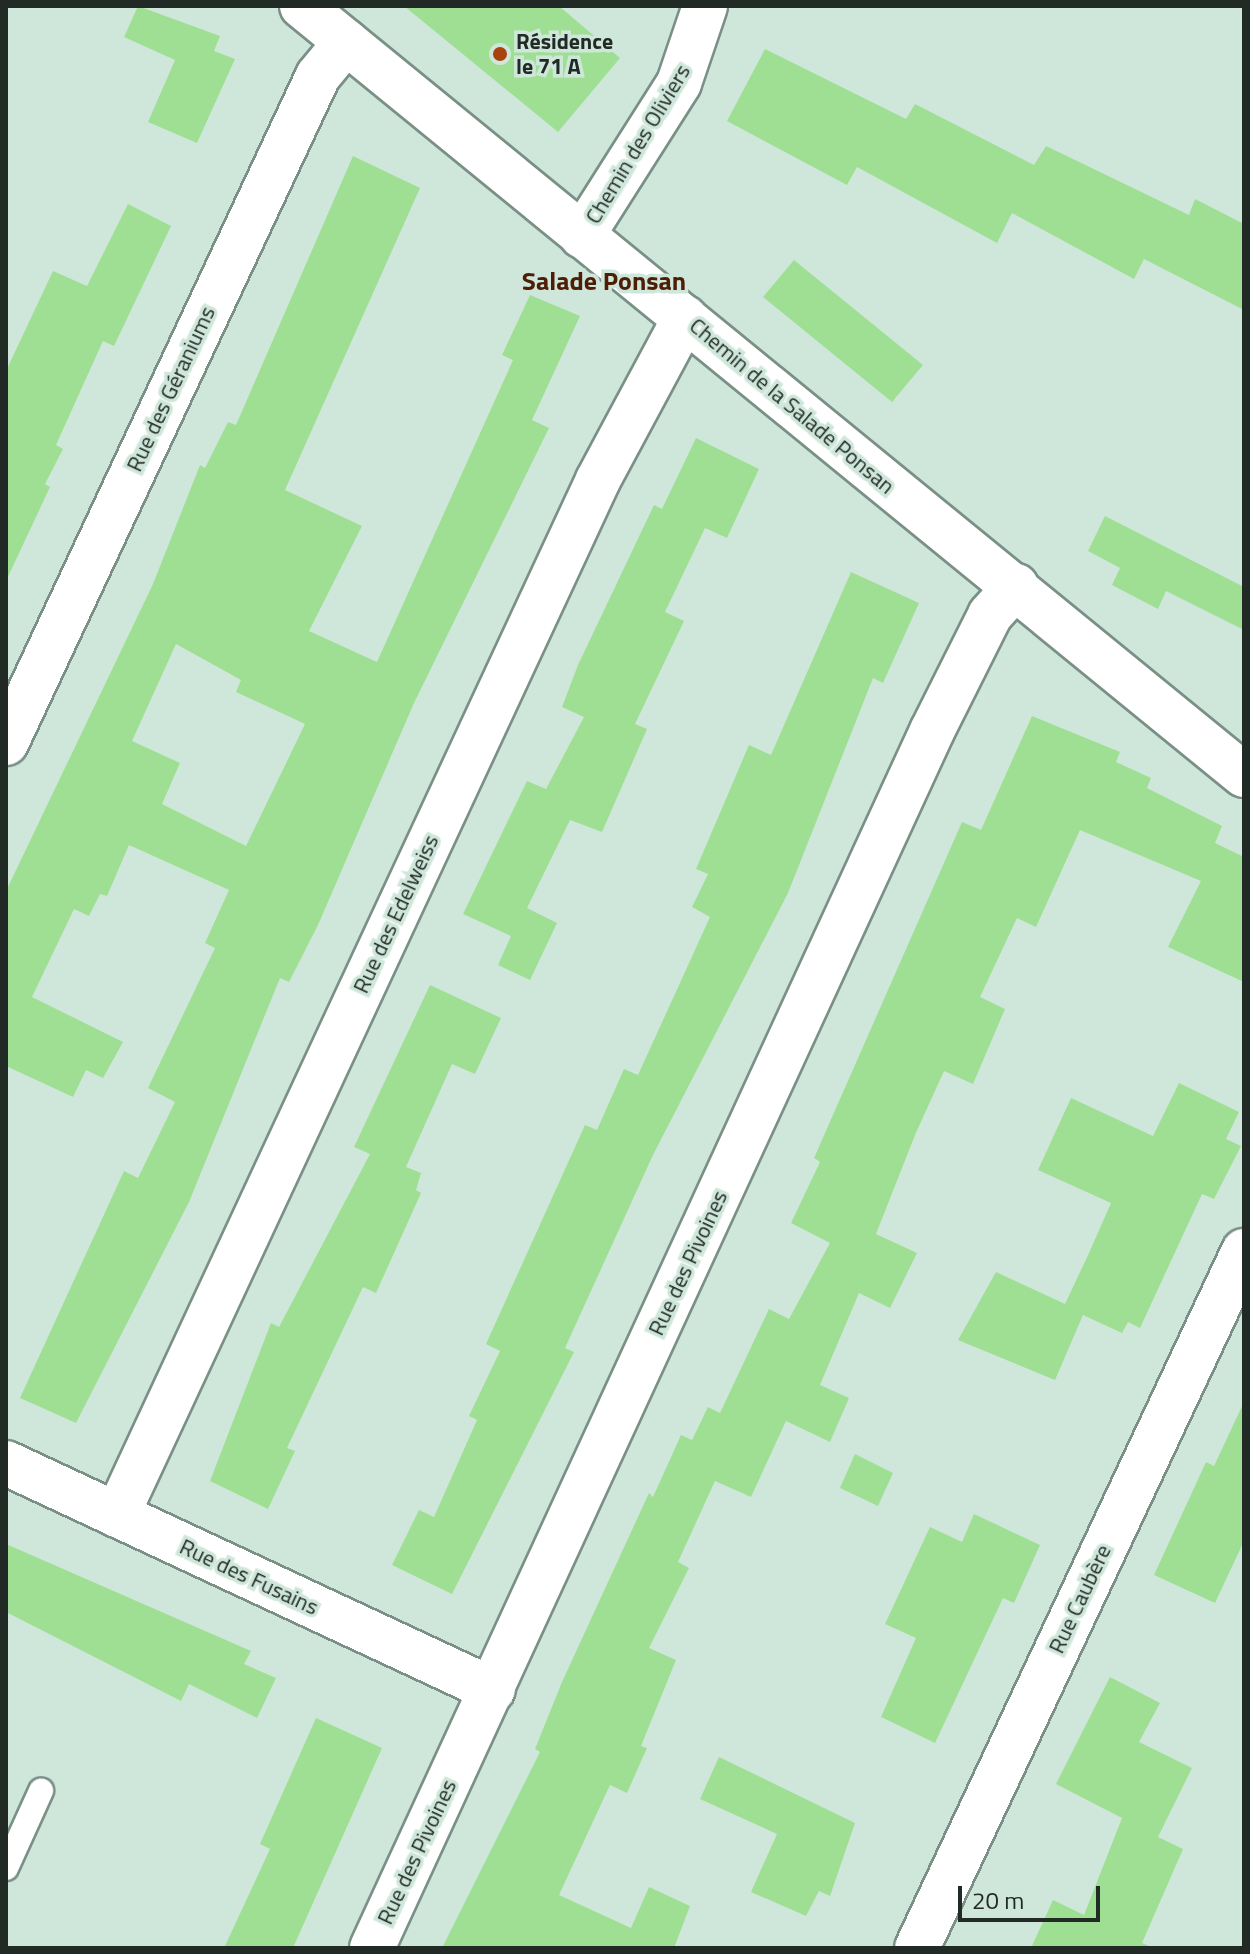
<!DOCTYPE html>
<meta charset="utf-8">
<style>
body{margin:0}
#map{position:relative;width:1250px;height:1954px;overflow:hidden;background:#cfe7db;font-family:"Titillium Web",sans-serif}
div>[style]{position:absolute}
.building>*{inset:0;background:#9fdf93}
.roads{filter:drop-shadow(2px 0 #7a9086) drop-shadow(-2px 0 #7a9086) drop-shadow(0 2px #7a9086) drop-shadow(0 -2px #7a9086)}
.lane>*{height:24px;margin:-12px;padding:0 12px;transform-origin:12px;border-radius:12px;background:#fff}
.street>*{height:44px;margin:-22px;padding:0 22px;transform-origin:22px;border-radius:22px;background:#fff}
.secondary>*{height:44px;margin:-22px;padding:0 22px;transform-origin:22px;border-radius:22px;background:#fff}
.dots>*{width:22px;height:22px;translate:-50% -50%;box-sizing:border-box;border:4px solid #cfe7db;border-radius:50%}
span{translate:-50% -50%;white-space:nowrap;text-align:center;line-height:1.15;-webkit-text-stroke:7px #cfe7db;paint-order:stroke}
.poi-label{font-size:22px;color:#222a26;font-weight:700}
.left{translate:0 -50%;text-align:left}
.street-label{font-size:22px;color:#222a26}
.quarter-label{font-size:26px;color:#4d1d06;font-weight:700}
.frame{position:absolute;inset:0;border:8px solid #222a26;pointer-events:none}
.scale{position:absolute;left:958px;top:1886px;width:142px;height:36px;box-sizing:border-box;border:4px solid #222a26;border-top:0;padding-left:10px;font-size:24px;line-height:28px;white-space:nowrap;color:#222a26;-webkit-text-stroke:6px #cfe7db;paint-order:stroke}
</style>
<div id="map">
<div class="building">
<i style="clip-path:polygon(138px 6px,220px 36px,214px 51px,235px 59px,197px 143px,148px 122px,175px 60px,124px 37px)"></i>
<i style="clip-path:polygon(404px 6px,559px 6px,620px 58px,558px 132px)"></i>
<i style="clip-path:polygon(765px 49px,906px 119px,915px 104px,1034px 165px,1046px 146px,1189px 215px,1195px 199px,1244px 224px,1244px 310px,1144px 259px,1134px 279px,1012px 213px,997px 243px,857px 167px,847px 185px,727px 121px)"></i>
<i style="clip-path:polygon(evenodd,353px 156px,420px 188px,285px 490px,362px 526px,309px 631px,377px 662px,513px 360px,502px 355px,530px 295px,580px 316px,532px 420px,549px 428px,414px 703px,318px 925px,289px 982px,280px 978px,189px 1202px,76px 1423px,20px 1398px,124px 1171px,138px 1178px,175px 1102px,148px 1088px,215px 948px,205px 943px,229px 890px,129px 845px,107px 896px,100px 894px,89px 916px,74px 909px,32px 997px,123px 1042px,103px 1078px,86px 1070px,73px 1097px,6px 1066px,6px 891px,153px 584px,200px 465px,205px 468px,228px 422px,236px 425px,353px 156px,176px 644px,241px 680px,236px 692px,305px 724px,246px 846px,162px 804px,180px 763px,132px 741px,176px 644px)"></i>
<i style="clip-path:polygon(128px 204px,171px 226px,114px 346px,103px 341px,56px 445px,63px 449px,45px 484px,50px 487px,6px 581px,6px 371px,53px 271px,87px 286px)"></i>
<i style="clip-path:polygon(794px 260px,923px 365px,892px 402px,763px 297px)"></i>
<i style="clip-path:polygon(696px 438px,759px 469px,727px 538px,705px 528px,665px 612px,684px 621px,635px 724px,647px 729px,602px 832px,570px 820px,527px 908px,557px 923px,530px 980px,498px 965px,511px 936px,463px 914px,527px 781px,546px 789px,584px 717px,562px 707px,578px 665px,654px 505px,662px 509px)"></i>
<i style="clip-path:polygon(1105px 516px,1244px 587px,1244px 630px,1166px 591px,1158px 609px,1112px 585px,1120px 568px,1088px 551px)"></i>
<i style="clip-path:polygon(851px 572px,919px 603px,883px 683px,873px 678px,788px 893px,653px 1155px,565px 1348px,574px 1352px,452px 1594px,392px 1565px,419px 1510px,434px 1517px,477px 1420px,469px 1416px,500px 1351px,486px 1344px,585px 1125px,597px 1130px,624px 1069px,638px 1075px,710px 917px,692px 907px,708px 874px,696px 869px,749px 745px,771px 755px)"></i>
<i style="clip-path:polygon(1032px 716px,1120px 752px,1116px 762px,1151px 778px,1147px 788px,1222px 826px,1215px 843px,1244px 857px,1244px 982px,1168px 947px,1201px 881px,1080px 830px,1036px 927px,1017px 918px,980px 997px,1005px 1009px,973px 1084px,944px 1071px,915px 1135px,876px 1234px,917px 1253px,890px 1308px,859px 1293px,820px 1385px,849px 1398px,830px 1442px,786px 1421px,751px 1497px,715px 1481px,678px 1562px,689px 1568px,649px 1648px,676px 1660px,641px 1746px,647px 1748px,627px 1793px,610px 1785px,559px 1895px,631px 1928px,649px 1887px,690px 1906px,674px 1948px,442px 1948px,540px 1752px,535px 1749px,562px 1682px,649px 1493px,653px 1497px,681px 1435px,692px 1440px,708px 1407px,720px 1413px,769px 1309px,789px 1319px,830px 1243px,791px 1223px,820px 1162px,814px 1158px,962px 822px,981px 830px)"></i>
<i style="clip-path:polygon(430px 985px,501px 1018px,475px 1074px,452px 1064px,406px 1167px,421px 1173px,416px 1190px,421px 1193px,376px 1293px,363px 1287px,287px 1448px,295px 1451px,268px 1509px,210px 1481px,271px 1323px,279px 1327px,370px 1154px,354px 1147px)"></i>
<i style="clip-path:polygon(1179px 1083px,1239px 1112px,1226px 1139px,1241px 1146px,1214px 1199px,1202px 1194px,1140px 1328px,1128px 1322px,1122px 1333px,1083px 1315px,1055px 1380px,958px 1340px,996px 1272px,1065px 1304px,1089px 1253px,1111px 1203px,1038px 1170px,1071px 1098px,1153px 1136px)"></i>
<i style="clip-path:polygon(1244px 1402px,1244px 1541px,1215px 1603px,1154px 1575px,1206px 1462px,1214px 1466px)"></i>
<i style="clip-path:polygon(855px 1454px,893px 1473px,878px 1506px,840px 1488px)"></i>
<i style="clip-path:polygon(974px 1514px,1040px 1545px,1014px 1603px,1003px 1598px,935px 1743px,881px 1717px,916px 1638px,885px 1624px,930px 1527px,962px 1542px)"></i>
<i style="clip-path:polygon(6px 1544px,251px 1651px,244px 1664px,276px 1678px,257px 1718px,189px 1684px,181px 1701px,6px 1612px)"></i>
<i style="clip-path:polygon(1110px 1677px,1160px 1703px,1139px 1742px,1192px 1768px,1158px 1837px,1183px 1849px,1142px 1943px,1154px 1948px,1031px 1948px,1053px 1900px,1084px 1915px,1122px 1818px,1056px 1784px)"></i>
<i style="clip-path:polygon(316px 1718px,382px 1748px,293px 1948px,224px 1948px,270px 1849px,260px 1844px)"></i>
<i style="clip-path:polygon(719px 1757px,855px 1823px,830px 1896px,819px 1891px,806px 1916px,751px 1892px,777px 1834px,700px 1799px)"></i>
</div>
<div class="roads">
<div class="lane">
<i style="left:6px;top:1868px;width:85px;rotate:-65.6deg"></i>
</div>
<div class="street">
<i style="left:582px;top:236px;width:181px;rotate:-57.6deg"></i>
<i style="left:679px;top:83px;width:81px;rotate:-71.3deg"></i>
<i style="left:6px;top:743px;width:736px;rotate:-64.93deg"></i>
<i style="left:318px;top:76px;width:44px;rotate:-50.5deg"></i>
<i style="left:6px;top:1463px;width:537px;rotate:24.99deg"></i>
<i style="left:117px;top:1515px;width:1141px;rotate:-65.07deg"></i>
<i style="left:598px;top:480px;width:184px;rotate:-61.8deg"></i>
<i style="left:372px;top:1948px;width:1340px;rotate:-65.29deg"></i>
<i style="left:932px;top:731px;width:130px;rotate:-63.4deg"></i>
<i style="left:990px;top:615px;width:39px;rotate:-48deg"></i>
<i style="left:917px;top:1948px;width:770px;rotate:-64.87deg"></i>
</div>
<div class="secondary">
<i style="left:302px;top:6px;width:1216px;rotate:39.23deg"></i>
</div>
</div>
<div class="dots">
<i style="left:500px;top:54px;background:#a7430d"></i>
</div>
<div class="poi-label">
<span class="left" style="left:516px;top:54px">Résidence<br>le 71 A</span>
</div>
<div class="street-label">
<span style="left:638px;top:144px;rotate:-59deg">Chemin des Oliviers</span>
<span style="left:171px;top:389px;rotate:-65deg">Rue des Géraniums</span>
<span style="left:792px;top:406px;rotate:40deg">Chemin de la Salade Ponsan</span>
<span style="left:396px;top:914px;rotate:-65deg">Rue des Edelweiss</span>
<span style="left:688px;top:1263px;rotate:-65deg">Rue des Pivoines</span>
<span style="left:249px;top:1577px;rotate:25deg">Rue des Fusains</span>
<span style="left:1080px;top:1599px;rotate:-65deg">Rue Caubère</span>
<span style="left:417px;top:1852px;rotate:-65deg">Rue des Pivoines</span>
</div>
<div class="quarter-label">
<span style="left:604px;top:281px">Salade Ponsan</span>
</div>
<div class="frame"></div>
<div class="scale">20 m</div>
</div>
